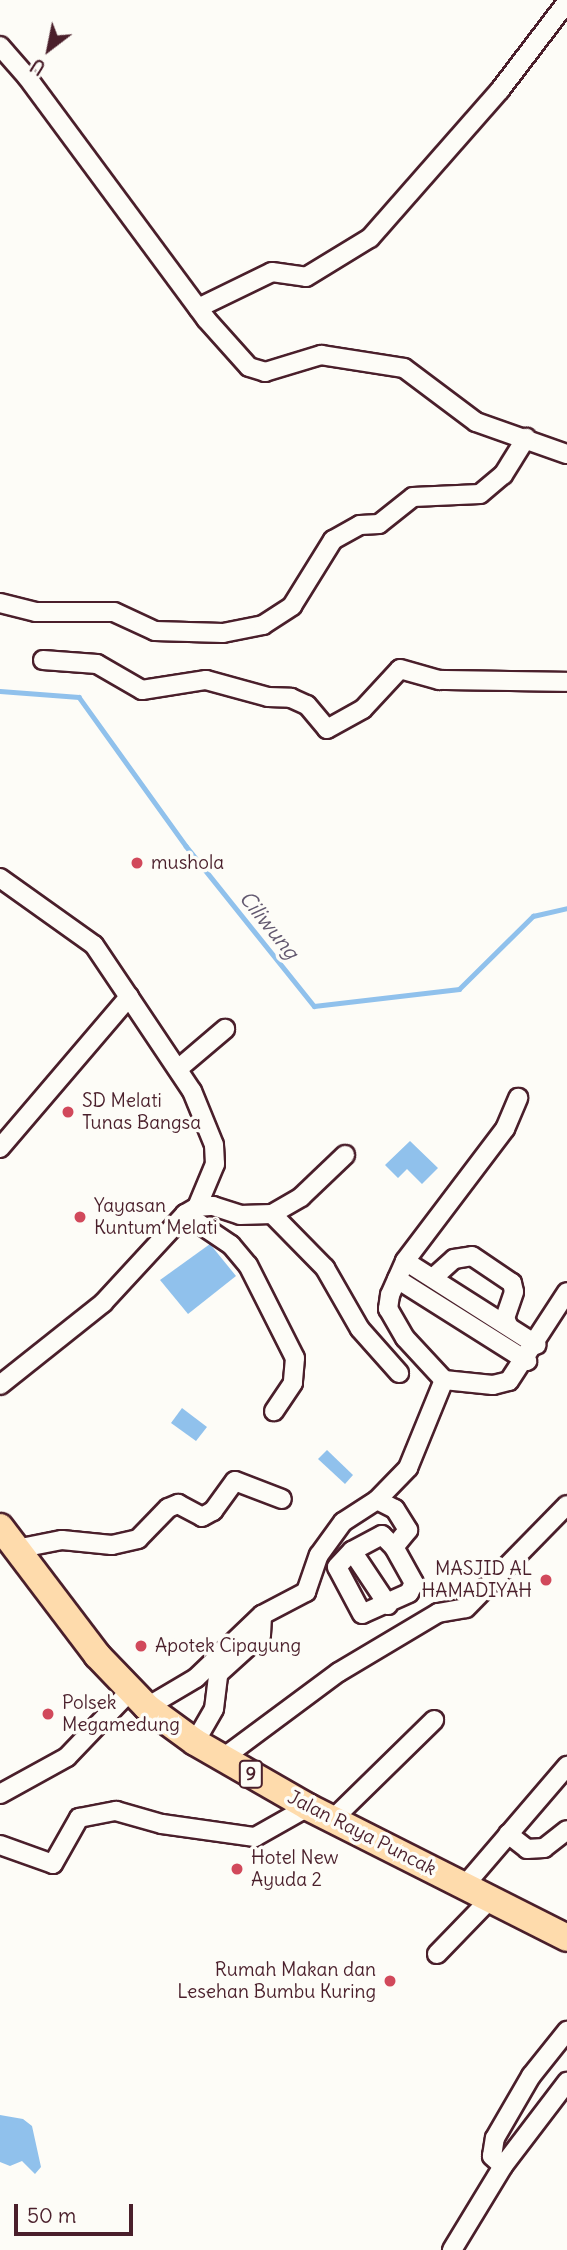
<!DOCTYPE html>
<style>
body{margin:0}
#map{position:relative;width:567px;height:2250px;overflow:hidden;background:#fdfcf7;font-family:Delius,sans-serif}
div>[style]{position:absolute}
.water>*{inset:0;background:#90c1ec}
.stream>*{height:4.5px;margin:-2.25px;padding:0 2.25px;transform-origin:2.25px;border-radius:2.25px;background:#90c1ec}
.roads{filter:drop-shadow(2px 0 #4a1f2b) drop-shadow(-2px 0 #4a1f2b) drop-shadow(0 2px #4a1f2b) drop-shadow(0 -2px #4a1f2b)}
.minor>*{height:18px;margin:-9px;padding:0 9px;transform-origin:9px;border-radius:9px;background:#fdfcf7}
.highway>*{height:26px;margin:-13px;padding:0 13px;transform-origin:13px;border-radius:13px;background:#fedbac}
.dots>*{width:19px;height:19px;translate:-50% -50%;box-sizing:border-box;border:4px solid #fdfcf7;border-radius:50%}
span{translate:-50% -50%;white-space:nowrap;text-align:center;line-height:1.15;-webkit-text-stroke:7px #fdfcf7;paint-order:stroke}
.shield-label span{padding:2px 5px;background:#fdfcf7;border:2px solid;border-radius:5px;-webkit-text-stroke-width:0}
.shield-label{font-size:18px;color:#4a1f2b;font-weight:700}
.poi-label{font-size:19px;color:#4a1f2b}
.left{translate:0 -50%;text-align:left}
.right{translate:-100% -50%;text-align:right}
.street-label{font-size:19px;color:#4a1f2b}
.water-label{font-size:21px;color:#62586f;font-style:italic}
.north{position:absolute;left:14px;top:14px;width:70px;height:70px;-webkit-text-stroke:5px #fdfcf7;paint-order:stroke;rotate:212deg;font-size:19px;font-weight:700;line-height:28px;text-align:center;color:#4a1f2b}
.north::after{content:'';display:block;margin:auto;width:24px;height:32px;background:#4a1f2b;clip-path:polygon(50% 0,100% 100%,50% 72%,0 100%)}
.scale{position:absolute;left:14px;top:2204px;width:119px;height:32px;box-sizing:border-box;border:4px solid #4a1f2b;border-top:0;padding-left:9px;font-size:21px;line-height:24px;white-space:nowrap;color:#4a1f2b;-webkit-text-stroke:5px #fdfcf7;paint-order:stroke}
</style>
<div id="map">
<div class="water">
<i style="clip-path:polygon(410px 1141px,438px 1168px,422px 1184px,407px 1169px,398px 1178px,385px 1165px)"></i>
<i style="clip-path:polygon(210px 1244px,236px 1276px,188px 1314px,160px 1280px)"></i>
<i style="clip-path:polygon(182px 1408px,207px 1427px,196px 1441px,171px 1423px)"></i>
<i style="clip-path:polygon(327px 1450px,353px 1475px,345px 1484px,318px 1459px)"></i>
<i style="clip-path:polygon(0 2115px,23px 2119px,32px 2126px,41px 2167px,35px 2174px,22px 2161px,10px 2166px,0 2162px)"></i>
</div>
<div class="stream">
<i style="left:0;top:691px;width:79px;rotate:4.3deg"></i>
<i style="left:79px;top:697px;width:183px;rotate:54.3deg"></i>
<i style="left:186px;top:846px;width:205px;rotate:51.3deg"></i>
<i style="left:314px;top:1006px;width:146px;rotate:-6.7deg"></i>
<i style="left:459px;top:989px;width:104px;rotate:-44.6deg"></i>
<i style="left:533px;top:916px;width:35px;rotate:-13deg"></i>
</div>
<div class="roads">
<div class="minor">
<i style="left:0;top:46px;width:41px;rotate:48.9deg"></i>
<i style="left:27px;top:77px;width:301px;rotate:53.5deg"></i>
<i style="left:206px;top:319px;width:64px;rotate:48.1deg"></i>
<i style="left:249px;top:367px;width:17px;rotate:17deg"></i>
<i style="left:265px;top:372px;width:59px;rotate:-16.9deg"></i>
<i style="left:321px;top:355px;width:84px;rotate:8.9deg"></i>
<i style="left:404px;top:368px;width:90px;rotate:36.9deg"></i>
<i style="left:476px;top:422px;width:96px;rotate:19.4deg"></i>
<i style="left:198px;top:308px;width:82px;rotate:-25.9deg"></i>
<i style="left:272px;top:272px;width:34px;rotate:8deg"></i>
<i style="left:306px;top:277px;width:75px;rotate:-31.4deg"></i>
<i style="left:370px;top:238px;width:197px;rotate:-48.7deg"></i>
<i style="left:500px;top:90px;width:111px;rotate:-52.7deg"></i>
<i style="left:0;top:603px;width:37px;rotate:14deg"></i>
<i style="left:36px;top:612px;width:78px"></i>
<i style="left:114px;top:612px;width:45px;rotate:24.9deg"></i>
<i style="left:155px;top:631px;width:68px;rotate:1.7deg"></i>
<i style="left:223px;top:633px;width:41px;rotate:-11.3deg"></i>
<i style="left:263px;top:625px;width:35px;rotate:-33deg"></i>
<i style="left:292px;top:606px;width:78px;rotate:-58.2deg"></i>
<i style="left:333px;top:540px;width:31px;rotate:-29deg"></i>
<i style="left:360px;top:525px;width:19px;rotate:-3deg"></i>
<i style="left:379px;top:524px;width:43px;rotate:-38.5deg"></i>
<i style="left:413px;top:497px;width:67px;rotate:-2.6deg"></i>
<i style="left:480px;top:494px;width:30px;rotate:-40deg"></i>
<i style="left:503px;top:475px;width:44px;rotate:-58.1deg"></i>
<i style="left:43px;top:660px;width:54px;rotate:4.2deg"></i>
<i style="left:97px;top:664px;width:52px;rotate:30deg"></i>
<i style="left:142px;top:690px;width:65px;rotate:-8.9deg"></i>
<i style="left:206px;top:680px;width:64px;rotate:15.3deg"></i>
<i style="left:268px;top:697px;width:23px;rotate:2deg"></i>
<i style="left:291px;top:698px;width:17px;rotate:24deg"></i>
<i style="left:307px;top:705px;width:31px;rotate:50deg"></i>
<i style="left:327px;top:729px;width:41px;rotate:-29.1deg"></i>
<i style="left:363px;top:709px;width:54px;rotate:-47.2deg"></i>
<i style="left:400px;top:669px;width:41px;rotate:15.8deg"></i>
<i style="left:439px;top:680px;width:128px;rotate:0.9deg"></i>
<i style="left:0;top:878px;width:115px;rotate:35.5deg"></i>
<i style="left:94px;top:945px;width:63px;rotate:56.1deg"></i>
<i style="left:178px;top:1069px;width:62px;rotate:-40.4deg"></i>
<i style="left:0;top:1148px;width:199px;rotate:-49.5deg"></i>
<i style="left:129px;top:997px;width:113px;rotate:56.2deg"></i>
<i style="left:192px;top:1091px;width:58px;rotate:67.8deg"></i>
<i style="left:214px;top:1145px;width:19px;rotate:87deg"></i>
<i style="left:215px;top:1164px;width:47px;rotate:112.7deg"></i>
<i style="left:185px;top:1214px;width:55px;rotate:34deg"></i>
<i style="left:231px;top:1245px;width:26px;rotate:50deg"></i>
<i style="left:248px;top:1265px;width:104px;rotate:63.2deg"></i>
<i style="left:295px;top:1358px;width:25px;rotate:95deg"></i>
<i style="left:293px;top:1383px;width:34px;rotate:124deg"></i>
<i style="left:272px;top:1214px;width:76px;rotate:45.5deg"></i>
<i style="left:325px;top:1268px;width:70px;rotate:60.2deg"></i>
<i style="left:360px;top:1329px;width:59px;rotate:48.4deg"></i>
<i style="left:405px;top:1261px;width:156px;rotate:32.5deg"></i>
<i style="left:434px;top:1277px;width:27px;rotate:-42deg"></i>
<i style="left:454px;top:1259px;width:18px;rotate:-9deg"></i>
<i style="left:472px;top:1256px;width:48px;rotate:34deg"></i>
<i style="left:512px;top:1283px;width:9px;rotate:77deg"></i>
<i style="left:514px;top:1292px;width:28px;rotate:109deg"></i>
<i style="left:505px;top:1318px;width:8px;rotate:67deg"></i>
<i style="left:397px;top:1279px;width:154px;rotate:32.2deg"></i>
<i style="left:444px;top:1380px;width:49px;rotate:5.8deg"></i>
<i style="left:493px;top:1385px;width:16px;rotate:-14deg"></i>
<i style="left:509px;top:1381px;width:106px;rotate:-56.9deg"></i>
<i style="left:0;top:1385px;width:132px;rotate:-38.5deg"></i>
<i style="left:103px;top:1303px;width:121px;rotate:-47.3deg"></i>
<i style="left:185px;top:1214px;width:14px;rotate:-30deg"></i>
<i style="left:197px;top:1207px;width:16px;rotate:-4deg"></i>
<i style="left:213px;top:1206px;width:28px;rotate:18deg"></i>
<i style="left:240px;top:1215px;width:32px;rotate:-2deg"></i>
<i style="left:272px;top:1214px;width:34px;rotate:-30deg"></i>
<i style="left:301px;top:1197px;width:61px;rotate:-43.7deg"></i>
<i style="left:377px;top:1500px;width:45px;rotate:-45.9deg"></i>
<i style="left:408px;top:1468px;width:95px;rotate:-67.8deg"></i>
<i style="left:444px;top:1380px;width:57px;rotate:-132.9deg"></i>
<i style="left:405px;top:1338px;width:34px;rotate:-120deg"></i>
<i style="left:388px;top:1309px;width:14px;rotate:-82deg"></i>
<i style="left:390px;top:1295px;width:37px;rotate:-66deg"></i>
<i style="left:405px;top:1261px;width:166px;rotate:-52.9deg"></i>
<i style="left:505px;top:1129px;width:34px;rotate:-67deg"></i>
<i style="left:382px;top:1535px;width:17px;rotate:45deg"></i>
<i style="left:394px;top:1547px;width:41px;rotate:60.9deg"></i>
<i style="left:414px;top:1583px;width:11px;rotate:117deg"></i>
<i style="left:409px;top:1593px;width:51px;rotate:155.9deg"></i>
<i style="left:362px;top:1614px;width:53px;rotate:-118deg"></i>
<i style="left:337px;top:1567px;width:22px;rotate:-47deg"></i>
<i style="left:352px;top:1551px;width:34px;rotate:-28deg"></i>
<i style="left:16px;top:1549px;width:47px;rotate:-11.1deg"></i>
<i style="left:62px;top:1540px;width:50px;rotate:5.7deg"></i>
<i style="left:112px;top:1545px;width:27px;rotate:-13deg"></i>
<i style="left:138px;top:1539px;width:43px;rotate:-45.9deg"></i>
<i style="left:168px;top:1508px;width:11px;rotate:-22deg"></i>
<i style="left:178px;top:1504px;width:27px;rotate:28deg"></i>
<i style="left:202px;top:1517px;width:13px;rotate:-29deg"></i>
<i style="left:213px;top:1511px;width:37px;rotate:-54deg"></i>
<i style="left:235px;top:1481px;width:50px;rotate:21deg"></i>
<i style="left:352px;top:1551px;width:65px;rotate:56.3deg"></i>
<i style="left:147px;top:1707px;width:57px;rotate:-30.6deg"></i>
<i style="left:196px;top:1678px;width:91px;rotate:-43.7deg"></i>
<i style="left:262px;top:1615px;width:50px;rotate:-27.6deg"></i>
<i style="left:306px;top:1592px;width:39px;rotate:-71deg"></i>
<i style="left:319px;top:1555px;width:41px;rotate:-54deg"></i>
<i style="left:343px;top:1522px;width:40px;rotate:-32.9deg"></i>
<i style="left:377px;top:1500px;width:20px;rotate:27deg"></i>
<i style="left:395px;top:1509px;width:25px;rotate:58deg"></i>
<i style="left:408px;top:1530px;width:22px;rotate:129deg"></i>
<i style="left:195px;top:1742px;width:38px;rotate:-60deg"></i>
<i style="left:214px;top:1709px;width:35px;rotate:-83deg"></i>
<i style="left:218px;top:1674px;width:58px;rotate:-42.2deg"></i>
<i style="left:261px;top:1635px;width:20px;rotate:-87deg"></i>
<i style="left:223px;top:1758px;width:144px;rotate:-36.6deg"></i>
<i style="left:339px;top:1672px;width:115px;rotate:-30.8deg"></i>
<i style="left:438px;top:1613px;width:28px;rotate:-10deg"></i>
<i style="left:466px;top:1608px;width:144px;rotate:-45.6deg"></i>
<i style="left:0;top:1794px;width:77px;rotate:-28.9deg"></i>
<i style="left:67px;top:1757px;width:91px;rotate:-46.3deg"></i>
<i style="left:332px;top:1820px;width:143px;rotate:-44.4deg"></i>
<i style="left:508px;top:1834px;width:24px;rotate:38deg"></i>
<i style="left:527px;top:1849px;width:17px;rotate:-3deg"></i>
<i style="left:544px;top:1848px;width:29px;rotate:-38deg"></i>
<i style="left:0;top:1845px;width:56px;rotate:19.7deg"></i>
<i style="left:53px;top:1864px;width:53px;rotate:-60.5deg"></i>
<i style="left:79px;top:1818px;width:38px;rotate:-11deg"></i>
<i style="left:116px;top:1811px;width:48px;rotate:15.8deg"></i>
<i style="left:162px;top:1824px;width:94px;rotate:8deg"></i>
<i style="left:255px;top:1837px;width:61px;rotate:-29.5deg"></i>
<i style="left:465px;top:1885px;width:157px;rotate:-49.4deg"></i>
<i style="left:437px;top:1954px;width:78px;rotate:-46deg"></i>
<i style="left:503px;top:2166px;width:15px;rotate:-138deg"></i>
<i style="left:492px;top:2156px;width:18px;rotate:-81deg"></i>
<i style="left:495px;top:2138px;width:72px;rotate:-59.9deg"></i>
<i style="left:531px;top:2076px;width:58px;rotate:-51.3deg"></i>
<i style="left:452px;top:2250px;width:98px;rotate:-58.7deg"></i>
<i style="left:503px;top:2166px;width:106px;rotate:-52.7deg"></i>
</div>
<div class="highway">
<i style="left:0;top:1527px;width:161px;rotate:52.8deg"></i>
<i style="left:97px;top:1655px;width:72px;rotate:46.1deg"></i>
<i style="left:147px;top:1707px;width:59px;rotate:36.1deg"></i>
<i style="left:195px;top:1742px;width:130px;rotate:29.9deg"></i>
<i style="left:308px;top:1807px;width:290px;rotate:26.8deg"></i>
</div>
</div>
<div class="dots">
<i style="left:137px;top:863px;background:#d1495b"></i>
<i style="left:68px;top:1112px;background:#d1495b"></i>
<i style="left:80px;top:1217px;background:#d1495b"></i>
<i style="left:546px;top:1580px;background:#d1495b"></i>
<i style="left:141px;top:1646px;background:#d1495b"></i>
<i style="left:48px;top:1714px;background:#d1495b"></i>
<i style="left:237px;top:1869px;background:#d1495b"></i>
<i style="left:390px;top:1981px;background:#d1495b"></i>
</div>
<div class="shield-label">
<span style="left:251px;top:1774px">9</span>
</div>
<div class="poi-label">
<span class="left" style="left:151px;top:863px">mushola</span>
<span class="left" style="left:82px;top:1112px">SD Melati<br>Tunas Bangsa</span>
<span class="left" style="left:94px;top:1217px">Yayasan<br>Kuntum Melati</span>
<span class="right" style="left:532px;top:1580px">MASJID AL<br>HAMADIYAH</span>
<span class="left" style="left:155px;top:1646px">Apotek Cipayung</span>
<span class="left" style="left:62px;top:1714px">Polsek<br>Megamedung</span>
<span class="left" style="left:251px;top:1869px">Hotel New<br>Ayuda 2</span>
<span class="right" style="left:376px;top:1981px">Rumah Makan dan<br>Lesehan Bumbu Kuring</span>
</div>
<div class="street-label">
<span style="left:362px;top:1833px;rotate:27deg">Jalan Raya Puncak</span>
</div>
<div class="water-label">
<span style="left:269px;top:925px;rotate:51deg">Ciliwung</span>
</div>
<div class="north">U</div>
<div class="scale">50 m</div>
</div>
